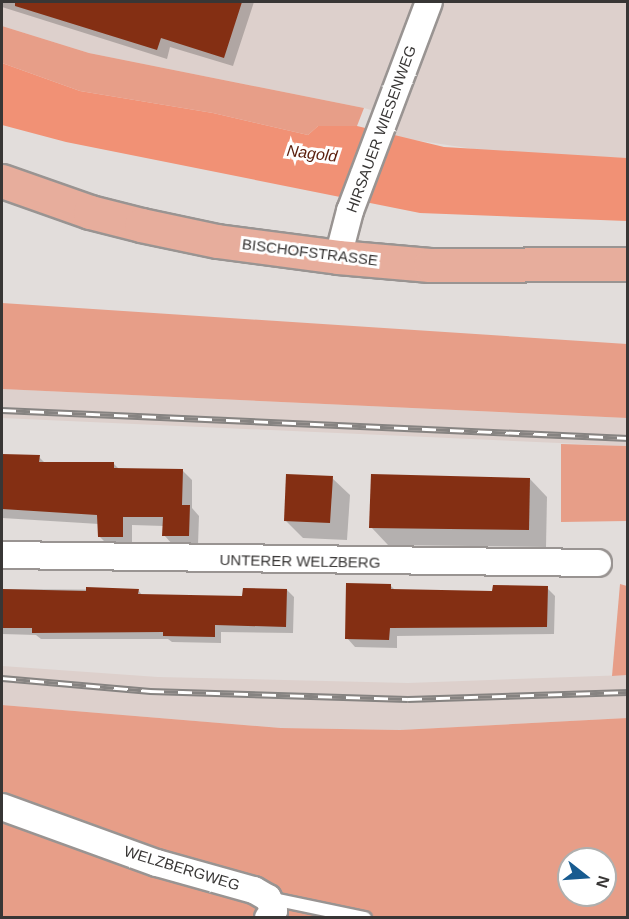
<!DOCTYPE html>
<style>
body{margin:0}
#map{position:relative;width:629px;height:919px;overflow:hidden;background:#e2dddb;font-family:Arial,sans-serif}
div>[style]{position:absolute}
.built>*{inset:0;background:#ddd0cc}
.green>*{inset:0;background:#e79e88}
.water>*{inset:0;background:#f19175}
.shadow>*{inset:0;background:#0003}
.building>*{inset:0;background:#842f13}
.roads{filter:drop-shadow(2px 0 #999492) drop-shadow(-2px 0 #999492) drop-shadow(0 2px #999492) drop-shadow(0 -2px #999492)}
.service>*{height:12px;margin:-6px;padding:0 6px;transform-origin:6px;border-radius:6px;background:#fff}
.minor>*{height:26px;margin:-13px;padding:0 13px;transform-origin:13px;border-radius:13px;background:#fff}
.primary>*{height:33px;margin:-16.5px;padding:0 16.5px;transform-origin:16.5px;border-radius:16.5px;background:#e7ad9c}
.rail>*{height:7px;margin-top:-3.5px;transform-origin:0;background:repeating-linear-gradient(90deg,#fff 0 14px,#868381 0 28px);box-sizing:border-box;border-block:2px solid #868381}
span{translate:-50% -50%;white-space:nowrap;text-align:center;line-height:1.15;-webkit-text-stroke:6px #fff;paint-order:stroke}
.street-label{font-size:15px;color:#383635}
.water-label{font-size:16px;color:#5a1e0c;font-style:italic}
.frame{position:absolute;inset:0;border:3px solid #383635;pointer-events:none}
.north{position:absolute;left:557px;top:847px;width:60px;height:60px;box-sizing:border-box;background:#fff;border:2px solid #afafae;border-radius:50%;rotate:107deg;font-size:16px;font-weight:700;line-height:24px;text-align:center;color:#383635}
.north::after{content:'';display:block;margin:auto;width:21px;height:27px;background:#185b90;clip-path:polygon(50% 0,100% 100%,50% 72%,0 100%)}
</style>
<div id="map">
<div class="built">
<i style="clip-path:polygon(2px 2px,627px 2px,627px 158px,494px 152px,394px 137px,400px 118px,364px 108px,89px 53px,2px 26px)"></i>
<i style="clip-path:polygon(2px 389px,627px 418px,627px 446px,2px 418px)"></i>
<i style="clip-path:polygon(2px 666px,158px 677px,408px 683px,627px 675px,627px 718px,401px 730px,281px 728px,2px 705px)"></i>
</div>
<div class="green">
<i style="clip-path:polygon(2px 26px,89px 53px,364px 108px,357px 126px,318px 126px,308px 135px,213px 113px,80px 91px,2px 63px)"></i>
<i style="clip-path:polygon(2px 303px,627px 344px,627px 418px,2px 389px)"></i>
<i style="clip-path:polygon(561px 444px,627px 446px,627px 521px,561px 522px)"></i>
<i style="clip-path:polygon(620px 584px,627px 586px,627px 675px,612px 676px)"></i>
<i style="clip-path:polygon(evenodd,2px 705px,281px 728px,400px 730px,627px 718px,627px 917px,2px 917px,2px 705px,569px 859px,605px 859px,605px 895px,569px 895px,569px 859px)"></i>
</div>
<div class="water">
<i style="clip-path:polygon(2px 63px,80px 91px,213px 113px,308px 135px,318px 126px,357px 126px,444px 147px,627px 158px,627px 221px,420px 213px,66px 142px,2px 125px)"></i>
</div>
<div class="shadow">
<i style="clip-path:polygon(2px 2px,254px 2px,233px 66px,170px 47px,167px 59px,2px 7px)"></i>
<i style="clip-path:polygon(2px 456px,39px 457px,45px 463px,114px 464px,119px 469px,183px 471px,192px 480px,192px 508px,199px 516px,198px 545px,173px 545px,164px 535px,164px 526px,132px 525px,132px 546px,109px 546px,99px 536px,99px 524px,2px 518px)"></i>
<i style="clip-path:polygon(332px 478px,350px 495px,347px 540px,303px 538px,285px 520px)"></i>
<i style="clip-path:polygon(530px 479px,547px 497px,546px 547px,388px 545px,371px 527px)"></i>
<i style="clip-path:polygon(390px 585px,395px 590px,494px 592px,547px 588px,555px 596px,554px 634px,397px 636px,397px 648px,355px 647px,347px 638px)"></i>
<i style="clip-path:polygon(2px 589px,138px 590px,143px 596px,244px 598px,287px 590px,294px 597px,293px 633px,221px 632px,221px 643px,172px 642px,168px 639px,41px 639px,36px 635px,2px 634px)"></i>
</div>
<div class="building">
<i style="clip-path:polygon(15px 2px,242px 2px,224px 58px,161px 38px,157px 50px,15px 6px)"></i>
<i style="clip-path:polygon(2px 454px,40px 455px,39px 462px,114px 462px,114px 468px,183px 469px,182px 505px,190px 505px,189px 536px,162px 536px,163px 517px,123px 517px,123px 537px,98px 537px,97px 515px,2px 509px)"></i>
<i style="clip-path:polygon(286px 474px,333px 476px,330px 523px,284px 521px)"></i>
<i style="clip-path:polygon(371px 474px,530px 478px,529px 530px,369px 528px)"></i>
<i style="clip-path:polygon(346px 583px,391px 584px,391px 589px,492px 591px,493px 585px,548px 586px,547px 627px,390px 628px,389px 640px,345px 639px)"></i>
<i style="clip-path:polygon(86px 587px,139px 589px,138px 594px,242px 596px,243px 588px,287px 589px,286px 627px,215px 625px,215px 637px,163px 636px,163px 632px,32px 633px,32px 628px,2px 628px,2px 589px,86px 591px)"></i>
</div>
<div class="roads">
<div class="service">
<i style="left:269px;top:898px;width:98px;rotate:11.8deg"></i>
</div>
<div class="minor">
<i style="left:338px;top:257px;width:48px;rotate:-75.4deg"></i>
<i style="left:350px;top:211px;width:223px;rotate:-69.3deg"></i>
<i style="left:2px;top:555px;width:596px;rotate:0.77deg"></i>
<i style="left:2px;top:807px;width:165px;rotate:19.9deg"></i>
<i style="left:157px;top:863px;width:101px;rotate:15.6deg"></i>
<i style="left:254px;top:890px;width:16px;rotate:30deg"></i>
<i style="left:268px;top:898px;width:14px;rotate:65deg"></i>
<i style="left:274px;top:911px;width:9px;rotate:131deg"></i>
</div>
<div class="primary">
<i style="left:2px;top:181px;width:93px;rotate:19.4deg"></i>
<i style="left:90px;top:212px;width:53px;rotate:14.3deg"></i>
<i style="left:141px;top:225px;width:78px;rotate:11.9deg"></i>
<i style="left:217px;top:241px;width:122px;rotate:7.5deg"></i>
<i style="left:338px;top:257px;width:92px;rotate:5deg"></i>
<i style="left:430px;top:265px;width:198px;rotate:-0.3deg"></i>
</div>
</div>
<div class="rail">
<i style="left:2px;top:410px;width:627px;rotate:2.56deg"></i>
<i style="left:2px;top:678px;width:149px;rotate:5deg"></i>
<i style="left:150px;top:691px;width:258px;rotate:1.8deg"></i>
<i style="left:408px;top:699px;width:220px;rotate:-1.8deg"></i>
</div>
<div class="street-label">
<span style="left:381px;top:129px;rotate:-70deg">HIRSAUER WIESENWEG</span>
<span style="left:310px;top:252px;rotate:7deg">BISCHOFSTRASSE</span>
<span style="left:300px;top:561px;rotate:1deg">UNTERER WELZBERG</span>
<span style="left:182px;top:868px;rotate:17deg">WELZBERGWEG</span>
</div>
<div class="water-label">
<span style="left:312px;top:154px;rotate:7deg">Nagold</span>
</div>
<div class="frame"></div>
<div class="north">N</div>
</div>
